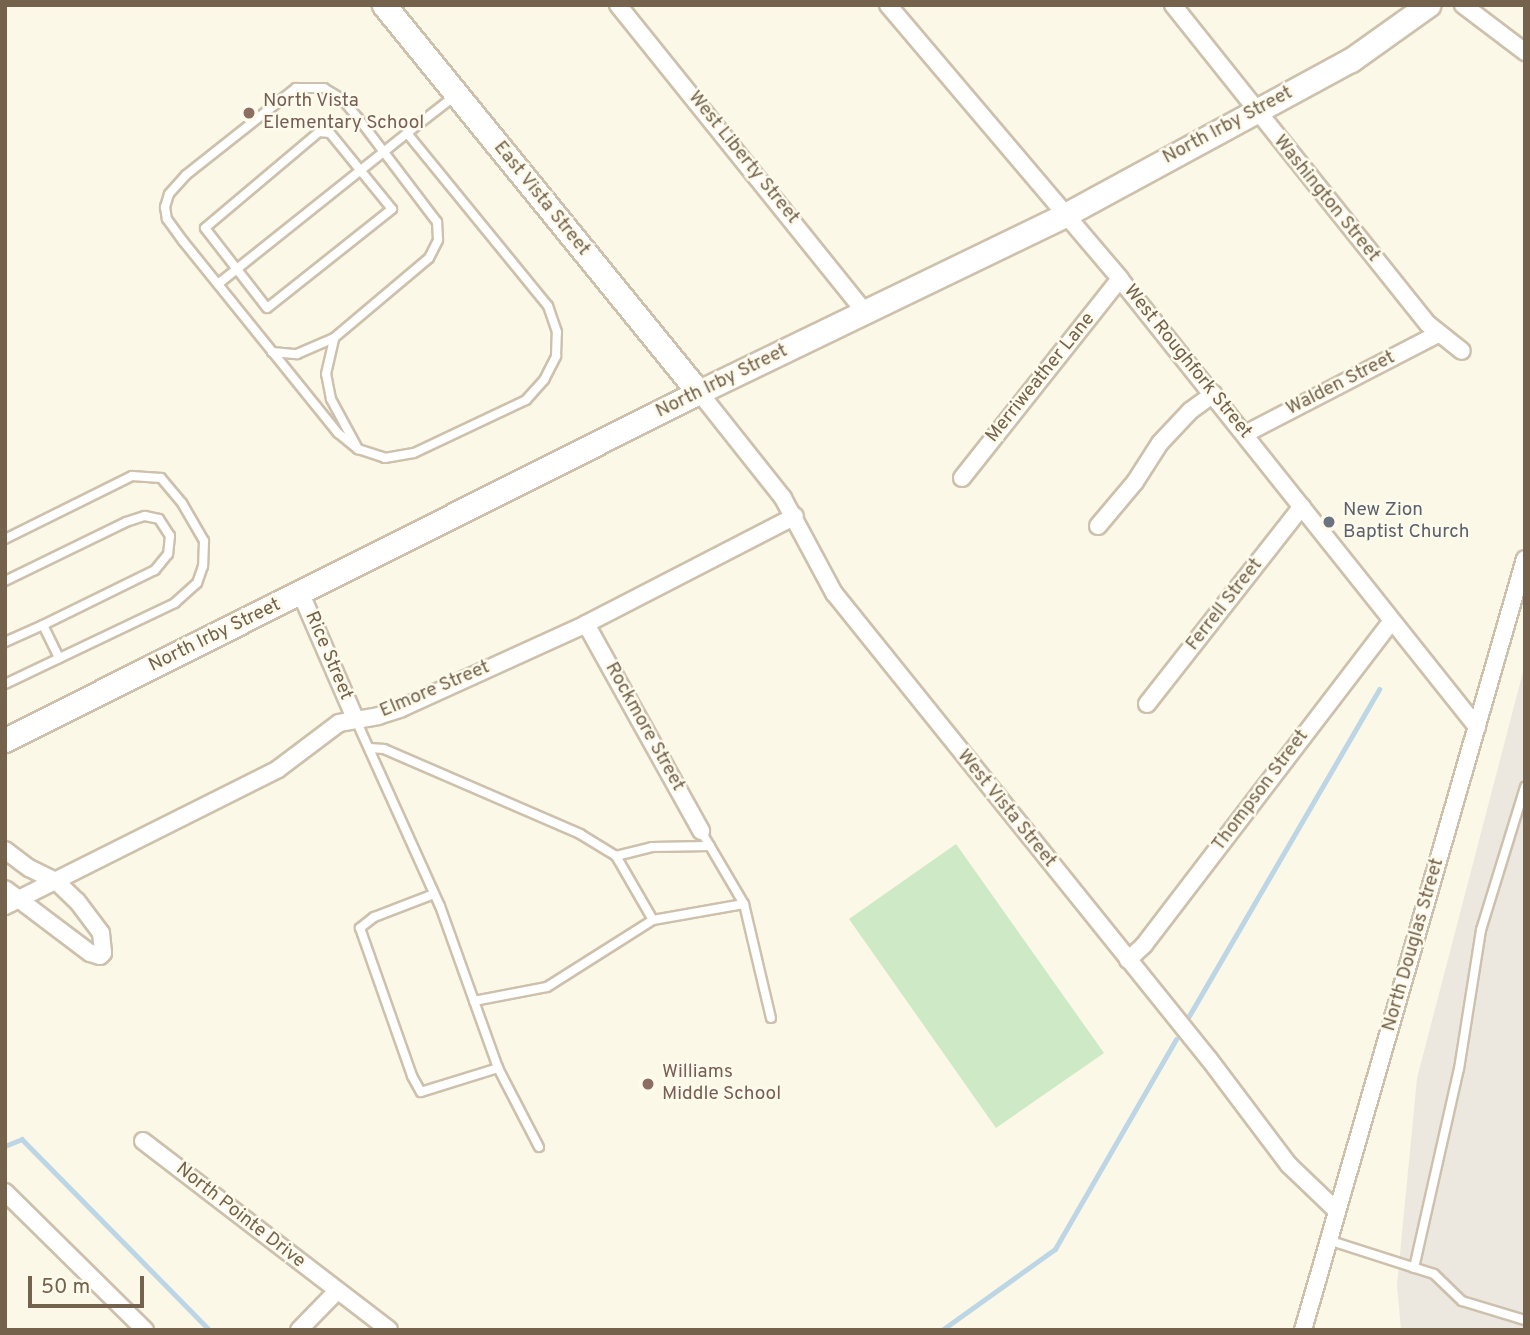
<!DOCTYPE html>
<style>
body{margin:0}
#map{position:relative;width:1530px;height:1335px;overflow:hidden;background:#fcf8e7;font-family:Overpass,sans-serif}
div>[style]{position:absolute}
.industrial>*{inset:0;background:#ece8e0}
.green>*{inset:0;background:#cde9c5}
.stream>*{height:4.5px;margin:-2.25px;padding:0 2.25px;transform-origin:2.25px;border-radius:2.25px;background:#bcd6e5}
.roads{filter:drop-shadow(2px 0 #cdc1ad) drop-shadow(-2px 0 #cdc1ad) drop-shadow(0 2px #cdc1ad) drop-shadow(0 -2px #cdc1ad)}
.lane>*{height:8px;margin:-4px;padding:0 4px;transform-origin:4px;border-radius:4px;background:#fff}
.street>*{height:16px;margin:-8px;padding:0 8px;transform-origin:8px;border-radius:8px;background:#fff}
.secondary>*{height:23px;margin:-11.5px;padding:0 11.5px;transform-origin:11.5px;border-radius:11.5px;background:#fff}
.dots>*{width:19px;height:19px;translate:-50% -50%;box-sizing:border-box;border:4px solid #fefbed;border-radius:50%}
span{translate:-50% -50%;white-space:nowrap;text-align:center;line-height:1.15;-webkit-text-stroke:5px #fefbed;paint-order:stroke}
.education-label{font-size:19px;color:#785e54}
.left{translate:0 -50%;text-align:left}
.street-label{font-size:19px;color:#74624c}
.worship-label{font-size:19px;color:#5b616d}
.frame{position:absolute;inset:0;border:7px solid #74624c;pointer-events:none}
.scale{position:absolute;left:28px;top:1276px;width:116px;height:32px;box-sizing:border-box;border:4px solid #74624c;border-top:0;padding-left:9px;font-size:21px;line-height:24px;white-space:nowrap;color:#74624c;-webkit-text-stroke:5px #fefbed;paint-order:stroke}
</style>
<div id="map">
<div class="industrial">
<i style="clip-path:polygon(1525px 664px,1525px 1330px,1401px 1330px,1397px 1285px,1417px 1078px)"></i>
</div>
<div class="green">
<i style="clip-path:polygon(956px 844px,1104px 1053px,996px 1128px,849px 919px)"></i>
</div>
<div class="stream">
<i style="left:1189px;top:1016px;width:378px;rotate:-59.8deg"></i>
<i style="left:5px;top:1146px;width:18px;rotate:-22deg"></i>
<i style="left:22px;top:1139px;width:268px;rotate:45.5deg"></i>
<i style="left:942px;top:1330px;width:139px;rotate:-35.6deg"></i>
<i style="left:1055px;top:1249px;width:242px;rotate:-60deg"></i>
</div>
<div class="roads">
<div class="lane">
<i style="left:319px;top:132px;width:11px;rotate:5deg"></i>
<i style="left:330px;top:133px;width:98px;rotate:50.8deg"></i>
<i style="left:392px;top:209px;width:159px;rotate:141.6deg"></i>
<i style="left:267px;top:308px;width:101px;rotate:-127.8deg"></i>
<i style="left:205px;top:228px;width:149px;rotate:-40.1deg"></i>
<i style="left:218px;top:284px;width:242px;rotate:-38.6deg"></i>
<i style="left:272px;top:352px;width:25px;rotate:5deg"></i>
<i style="left:297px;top:354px;width:40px;rotate:-23.4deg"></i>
<i style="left:358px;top:449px;width:57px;rotate:-118.4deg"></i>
<i style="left:331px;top:399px;width:25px;rotate:-101deg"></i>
<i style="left:326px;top:374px;width:37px;rotate:-77deg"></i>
<i style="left:334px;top:338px;width:124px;rotate:-40.1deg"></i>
<i style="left:429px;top:258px;width:20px;rotate:-63deg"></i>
<i style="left:438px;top:240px;width:18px;rotate:-93deg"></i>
<i style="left:437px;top:222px;width:131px;rotate:-127.2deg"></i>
<i style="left:358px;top:118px;width:25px;rotate:-130deg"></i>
<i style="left:342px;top:99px;width:21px;rotate:-149deg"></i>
<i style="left:324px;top:88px;width:28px;rotate:180deg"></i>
<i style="left:296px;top:88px;width:140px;rotate:141.7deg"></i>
<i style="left:186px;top:175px;width:25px;rotate:132deg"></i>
<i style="left:169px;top:194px;width:14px;rotate:107deg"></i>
<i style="left:165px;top:207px;width:12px;rotate:81deg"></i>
<i style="left:167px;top:219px;width:27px;rotate:54deg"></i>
<i style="left:183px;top:241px;width:247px;rotate:51.1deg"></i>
<i style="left:338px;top:433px;width:26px;rotate:39deg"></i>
<i style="left:358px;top:449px;width:28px;rotate:18deg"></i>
<i style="left:385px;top:458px;width:29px;rotate:-10deg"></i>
<i style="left:414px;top:453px;width:124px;rotate:-25.3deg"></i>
<i style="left:526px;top:400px;width:27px;rotate:-48deg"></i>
<i style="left:544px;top:380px;width:27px;rotate:-63deg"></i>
<i style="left:556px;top:356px;width:24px;rotate:-88deg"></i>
<i style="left:557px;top:332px;width:28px;rotate:-109deg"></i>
<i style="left:548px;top:306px;width:223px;rotate:-129.2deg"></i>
<i style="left:407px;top:133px;width:62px;rotate:-37.8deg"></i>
<i style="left:5px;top:539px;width:142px;rotate:-26.4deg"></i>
<i style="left:132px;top:476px;width:29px;rotate:4deg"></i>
<i style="left:161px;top:478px;width:33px;rotate:50deg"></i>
<i style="left:182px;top:503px;width:44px;rotate:59.9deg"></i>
<i style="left:204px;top:541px;width:25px;rotate:92deg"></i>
<i style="left:203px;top:566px;width:18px;rotate:109deg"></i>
<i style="left:197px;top:583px;width:30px;rotate:138deg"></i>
<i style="left:175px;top:603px;width:188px;rotate:154.5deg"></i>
<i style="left:5px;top:581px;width:135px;rotate:-26deg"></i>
<i style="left:126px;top:522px;width:20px;rotate:-18deg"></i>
<i style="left:145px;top:516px;width:14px;rotate:12deg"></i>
<i style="left:159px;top:519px;width:20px;rotate:57deg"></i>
<i style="left:170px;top:536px;width:18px;rotate:96deg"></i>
<i style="left:168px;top:554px;width:21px;rotate:129deg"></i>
<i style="left:155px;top:570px;width:125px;rotate:153.8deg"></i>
<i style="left:43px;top:625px;width:37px;rotate:64deg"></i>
<i style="left:5px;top:642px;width:42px;rotate:-24.1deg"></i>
<i style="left:355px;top:718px;width:206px;rotate:65.7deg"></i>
<i style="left:440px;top:906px;width:172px;rotate:70.3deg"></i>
<i style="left:498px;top:1068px;width:89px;rotate:62.6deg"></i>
<i style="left:369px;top:748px;width:15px;rotate:4deg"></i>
<i style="left:384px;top:749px;width:214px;rotate:23.4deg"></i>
<i style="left:580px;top:834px;width:42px;rotate:31.4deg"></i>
<i style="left:616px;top:856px;width:74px;rotate:60deg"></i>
<i style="left:701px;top:831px;width:85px;rotate:59.5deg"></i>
<i style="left:616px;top:856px;width:37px;rotate:-14deg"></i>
<i style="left:652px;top:847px;width:58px;rotate:-1deg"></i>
<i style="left:434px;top:894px;width:64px;rotate:159deg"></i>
<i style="left:374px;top:917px;width:18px;rotate:142deg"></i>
<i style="left:360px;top:928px;width:157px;rotate:70.6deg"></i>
<i style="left:412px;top:1076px;width:18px;rotate:61deg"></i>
<i style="left:421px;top:1092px;width:81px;rotate:-17.3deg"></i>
<i style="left:474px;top:1001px;width:74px;rotate:-10.9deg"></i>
<i style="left:547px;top:987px;width:125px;rotate:-32.3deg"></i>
<i style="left:653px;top:920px;width:92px;rotate:-10deg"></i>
<i style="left:744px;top:904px;width:117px;rotate:76.7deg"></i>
<i style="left:1328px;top:1240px;width:111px;rotate:17.8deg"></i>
<i style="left:1434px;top:1274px;width:39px;rotate:44deg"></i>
<i style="left:1462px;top:1301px;width:66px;rotate:16.8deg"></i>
<i style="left:1414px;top:1268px;width:204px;rotate:-77.3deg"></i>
<i style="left:1459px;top:1069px;width:141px;rotate:-81deg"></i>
<i style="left:1481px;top:930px;width:150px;rotate:-72.9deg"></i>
</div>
<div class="street">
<i style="left:618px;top:5px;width:394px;rotate:51.2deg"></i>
<i style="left:888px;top:5px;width:359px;rotate:49.7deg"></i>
<i style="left:1120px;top:279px;width:573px;rotate:51.45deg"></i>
<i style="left:1173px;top:5px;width:408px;rotate:51.4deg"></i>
<i style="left:1428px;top:324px;width:43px;rotate:38.5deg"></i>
<i style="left:1463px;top:5px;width:78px;rotate:37.2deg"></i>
<i style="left:699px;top:392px;width:135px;rotate:51.6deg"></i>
<i style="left:783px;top:498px;width:108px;rotate:61.8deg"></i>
<i style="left:834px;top:593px;width:598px;rotate:51.18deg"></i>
<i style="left:1209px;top:1059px;width:133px;rotate:53deg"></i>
<i style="left:1289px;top:1165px;width:65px;rotate:43.8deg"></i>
<i style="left:1245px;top:434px;width:217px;rotate:-27.4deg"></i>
<i style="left:962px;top:478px;width:254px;rotate:-51.6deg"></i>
<i style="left:1098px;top:526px;width:57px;rotate:-49.9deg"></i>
<i style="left:1135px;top:482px;width:46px;rotate:-57.3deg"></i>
<i style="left:1160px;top:443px;width:44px;rotate:-46.8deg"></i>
<i style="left:1190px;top:411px;width:29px;rotate:-36deg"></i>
<i style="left:301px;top:594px;width:135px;rotate:66.5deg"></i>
<i style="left:586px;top:624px;width:237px;rotate:60.9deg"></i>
<i style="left:1147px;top:704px;width:251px;rotate:-51.9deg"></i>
<i style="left:5px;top:850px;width:30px;rotate:37deg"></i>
<i style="left:29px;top:868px;width:30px;rotate:26deg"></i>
<i style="left:56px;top:881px;width:29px;rotate:44deg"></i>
<i style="left:77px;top:901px;width:40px;rotate:53deg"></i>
<i style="left:101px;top:933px;width:20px;rotate:84deg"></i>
<i style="left:103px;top:953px;width:4px;rotate:135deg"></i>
<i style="left:100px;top:956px;width:10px;rotate:-163deg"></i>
<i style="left:90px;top:953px;width:106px;rotate:-143deg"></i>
<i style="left:5px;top:906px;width:305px;rotate:-26.6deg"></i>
<i style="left:278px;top:769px;width:76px;rotate:-37deg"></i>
<i style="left:339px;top:723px;width:40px;rotate:-10deg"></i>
<i style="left:378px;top:716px;width:25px;rotate:-18deg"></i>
<i style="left:402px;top:708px;width:202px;rotate:-24.5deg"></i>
<i style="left:586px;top:624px;width:235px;rotate:-27.3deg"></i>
<i style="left:1128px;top:960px;width:22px;rotate:-43deg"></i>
<i style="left:1144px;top:945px;width:408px;rotate:-52.6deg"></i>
<i style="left:143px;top:1141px;width:310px;rotate:37.5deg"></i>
<i style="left:5px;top:1192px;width:197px;rotate:44.6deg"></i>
<i style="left:299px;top:1330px;width:54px;rotate:-45.7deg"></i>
<i style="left:1303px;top:1330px;width:802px;rotate:-73.94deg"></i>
</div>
<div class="secondary">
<i style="left:384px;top:5px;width:499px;rotate:50.9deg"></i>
<i style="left:5px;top:740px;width:776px;rotate:-26.63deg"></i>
<i style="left:699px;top:392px;width:407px;rotate:-25.8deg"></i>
<i style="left:1065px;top:215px;width:325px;rotate:-28.5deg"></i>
<i style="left:1351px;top:60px;width:95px;rotate:-35.5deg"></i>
</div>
</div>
<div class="dots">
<i style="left:249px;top:113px;background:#8d6e63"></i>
<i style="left:1329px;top:522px;background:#6b7280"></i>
<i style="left:648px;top:1084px;background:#8d6e63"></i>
</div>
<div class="education-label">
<span class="left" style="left:263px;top:113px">North Vista<br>Elementary School</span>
<span class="left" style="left:662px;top:1084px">Williams<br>Middle School</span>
</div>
<div class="street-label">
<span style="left:1228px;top:126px;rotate:-28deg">North Irby Street</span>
<span style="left:743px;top:158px;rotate:51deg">West Liberty Street</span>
<span style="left:541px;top:199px;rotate:51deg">East Vista Street</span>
<span style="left:1326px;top:199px;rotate:51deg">Washington Street</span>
<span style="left:1187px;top:362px;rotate:51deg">West Roughfork Street</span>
<span style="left:1041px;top:378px;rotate:-51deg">Merriweather Lane</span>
<span style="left:722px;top:382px;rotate:-26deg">North Irby Street</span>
<span style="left:1341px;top:384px;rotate:-27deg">Walden Street</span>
<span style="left:1225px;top:605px;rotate:-52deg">Ferrell Street</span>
<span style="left:215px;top:636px;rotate:-26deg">North Irby Street</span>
<span style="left:328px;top:656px;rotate:67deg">Rice Street</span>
<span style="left:435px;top:690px;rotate:-23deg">Elmore Street</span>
<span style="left:644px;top:727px;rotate:61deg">Rockmore Street</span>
<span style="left:1261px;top:791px;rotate:-53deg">Thompson Street</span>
<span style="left:1006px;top:809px;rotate:51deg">West Vista Street</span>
<span style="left:1414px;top:945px;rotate:-74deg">North Douglas Street</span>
<span style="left:240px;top:1216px;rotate:38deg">North Pointe Drive</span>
</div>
<div class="worship-label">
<span class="left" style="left:1343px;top:522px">New Zion<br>Baptist Church</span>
</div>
<div class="frame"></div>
<div class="scale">50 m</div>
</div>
